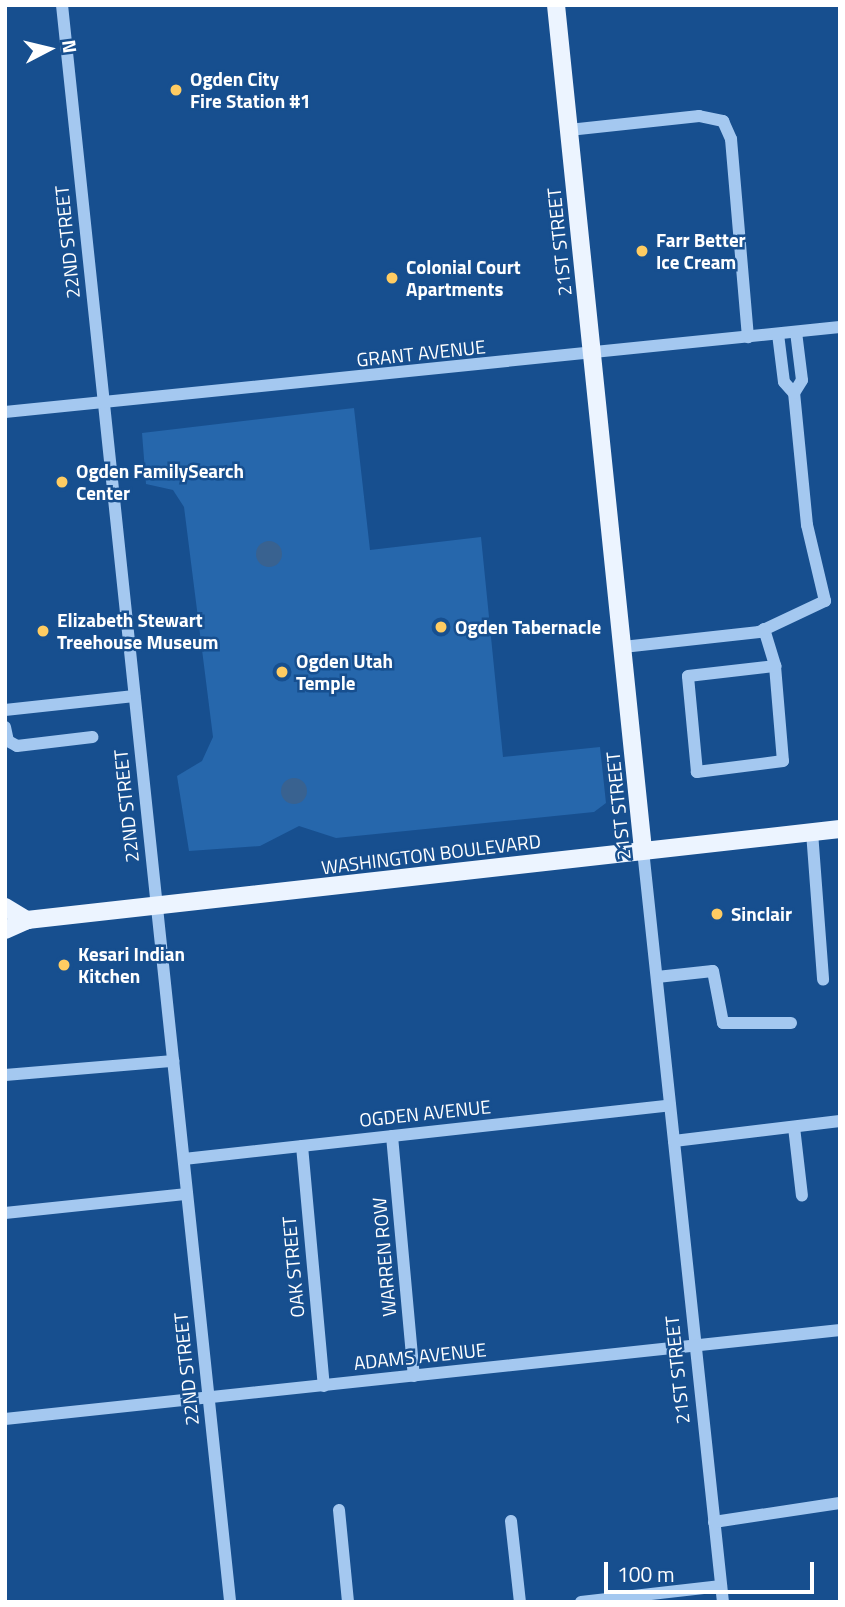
<!DOCTYPE html>
<style>
body{margin:0}
#map{position:relative;width:845px;height:1607px;overflow:hidden;background:#174f8f;font-family:"Titillium Web",sans-serif}
div>[style]{position:absolute}
.green>*{inset:0;background:#2667ac}
.water>*{inset:0;background:#396290}
.round{border-radius:50%}
.minor>*{height:12px;margin:-6px;padding:0 6px;transform-origin:6px;border-radius:6px;background:#a4c8f0}
.major>*{height:18px;margin:-9px;padding:0 9px;transform-origin:9px;border-radius:9px;background:#ecf4ff}
.dots>*{width:19px;height:19px;translate:-50% -50%;box-sizing:border-box;border:4px solid #174f8f;border-radius:50%}
span{translate:-50% -50%;white-space:nowrap;text-align:center;line-height:1.15;-webkit-text-stroke:5px #174f8f;paint-order:stroke}
.poi-label{font-size:19px;color:#fff;font-weight:700}
.left{translate:0 -50%;text-align:left}
.street-label{font-size:19px;color:#fff}
.frame{position:absolute;inset:0;border:7px solid #fff;pointer-events:none}
.north{position:absolute;left:14px;top:14px;width:70px;height:70px;-webkit-text-stroke:5px #174f8f;paint-order:stroke;rotate:83deg;font-size:19px;font-weight:700;line-height:28px;text-align:center;color:#fff}
.north::after{content:'';display:block;margin:auto;width:24px;height:32px;background:#fff;clip-path:polygon(50% 0,100% 100%,50% 72%,0 100%)}
.scale{position:absolute;left:604px;top:1562px;width:210px;height:32px;box-sizing:border-box;border:4px solid #fff;border-top:0;padding-left:9px;font-size:21px;line-height:24px;white-space:nowrap;color:#fff;-webkit-text-stroke:5px #174f8f;paint-order:stroke}
</style>
<div id="map">
<div class="green">
<i style="clip-path:polygon(354px 408px,370px 550px,481px 537px,503px 757px,600px 747px,606px 803px,594px 812px,336px 838px,299px 826px,260px 846px,189px 851px,177px 776px,202px 761px,213px 737px,184px 507px,173px 490px,146px 484px,142px 433px)"></i>
</div>
<div class="water">
<i class="round" style="left:256px;top:541px;width:26px;height:26px"></i>
<i class="round" style="left:281px;top:778px;width:26px;height:26px"></i>
</div>
<div class="minor">
<i style="left:62px;top:5px;width:1606px;rotate:83.99deg"></i>
<i style="left:569px;top:130px;width:131px;rotate:-6.1deg"></i>
<i style="left:699px;top:116px;width:25px;rotate:12deg"></i>
<i style="left:723px;top:121px;width:20px;rotate:66deg"></i>
<i style="left:731px;top:139px;width:199px;rotate:85.1deg"></i>
<i style="left:778px;top:334px;width:48px;rotate:82.9deg"></i>
<i style="left:784px;top:382px;width:15px;rotate:48deg"></i>
<i style="left:5px;top:412px;width:839px;rotate:-5.81deg"></i>
<i style="left:764px;top:629px;width:39px;rotate:73deg"></i>
<i style="left:775px;top:666px;width:95px;rotate:85.2deg"></i>
<i style="left:783px;top:761px;width:87px;rotate:172.7deg"></i>
<i style="left:697px;top:772px;width:96px;rotate:-95.4deg"></i>
<i style="left:688px;top:676px;width:88px;rotate:-6.6deg"></i>
<i style="left:623px;top:647px;width:137px;rotate:-6.3deg"></i>
<i style="left:759px;top:632px;width:73px;rotate:-25.2deg"></i>
<i style="left:825px;top:601px;width:78px;rotate:-103.3deg"></i>
<i style="left:807px;top:525px;width:133px;rotate:-95.6deg"></i>
<i style="left:794px;top:393px;width:15px;rotate:-58deg"></i>
<i style="left:802px;top:380px;width:48px;rotate:-97.1deg"></i>
<i style="left:5px;top:710px;width:130px;rotate:-6.2deg"></i>
<i style="left:5px;top:727px;width:14px;rotate:78deg"></i>
<i style="left:8px;top:741px;width:10px;rotate:29deg"></i>
<i style="left:17px;top:746px;width:76px;rotate:-6.8deg"></i>
<i style="left:812px;top:832px;width:148px;rotate:85.7deg"></i>
<i style="left:643px;top:850px;width:756px;rotate:83.93deg"></i>
<i style="left:657px;top:977px;width:56px;rotate:-6.1deg"></i>
<i style="left:713px;top:971px;width:53px;rotate:79.1deg"></i>
<i style="left:723px;top:1023px;width:68px"></i>
<i style="left:5px;top:1075px;width:169px;rotate:-4.8deg"></i>
<i style="left:794px;top:1127px;width:69px;rotate:83.4deg"></i>
<i style="left:392px;top:1136px;width:241px;rotate:84.8deg"></i>
<i style="left:674px;top:1141px;width:167px;rotate:-6.9deg"></i>
<i style="left:302px;top:1146px;width:241px;rotate:84.8deg"></i>
<i style="left:184px;top:1159px;width:489px;rotate:-6.3deg"></i>
<i style="left:5px;top:1213px;width:183px;rotate:-6deg"></i>
<i style="left:5px;top:1419px;width:840px;rotate:-6.08deg"></i>
<i style="left:339px;top:1510px;width:92px;rotate:84.4deg"></i>
<i style="left:511px;top:1521px;width:81px;rotate:83.7deg"></i>
<i style="left:714px;top:1522px;width:127px;rotate:-8.6deg"></i>
<i style="left:581px;top:1602px;width:141px;rotate:-6.5deg"></i>
</div>
<div class="major">
<i style="left:556px;top:5px;width:849px;rotate:84.12deg"></i>
<i style="left:5px;top:907px;width:26px;rotate:31deg"></i>
<i style="left:5px;top:930px;width:24px;rotate:-24deg"></i>
<i style="left:27px;top:920px;width:818px;rotate:-6.39deg"></i>
</div>
<div class="dots">
<i style="left:176px;top:90px;background:#ffcc62"></i>
<i style="left:642px;top:251px;background:#ffcc62"></i>
<i style="left:392px;top:278px;background:#ffcc62"></i>
<i style="left:62px;top:482px;background:#ffcc62"></i>
<i style="left:441px;top:627px;background:#ffcc62"></i>
<i style="left:43px;top:631px;background:#ffcc62"></i>
<i style="left:282px;top:672px;background:#ffcc62"></i>
<i style="left:717px;top:914px;background:#ffcc62"></i>
<i style="left:64px;top:965px;background:#ffcc62"></i>
</div>
<div class="poi-label">
<span class="left" style="left:190px;top:90px">Ogden City<br>Fire Station #1</span>
<span class="left" style="left:656px;top:251px">Farr Better<br>Ice Cream</span>
<span class="left" style="left:406px;top:278px">Colonial Court<br>Apartments</span>
<span class="left" style="left:76px;top:482px">Ogden FamilySearch<br>Center</span>
<span class="left" style="left:57px;top:631px">Elizabeth Stewart<br>Treehouse Museum</span>
<span class="left" style="left:455px;top:627px">Ogden Tabernacle</span>
<span class="left" style="left:296px;top:672px">Ogden Utah<br>Temple</span>
<span class="left" style="left:731px;top:914px">Sinclair</span>
<span class="left" style="left:78px;top:965px">Kesari Indian<br>Kitchen</span>
</div>
<div class="street-label">
<span style="left:67px;top:242px;rotate:-96deg">22ND STREET</span>
<span style="left:559px;top:242px;rotate:-96deg">21ST STREET</span>
<span style="left:421px;top:353px;rotate:-6deg">GRANT AVENUE</span>
<span style="left:126px;top:806px;rotate:-96deg">22ND STREET</span>
<span style="left:618px;top:806px;rotate:-96deg">21ST STREET</span>
<span style="left:431px;top:854px;rotate:-7deg">WASHINGTON BOULEVARD</span>
<span style="left:425px;top:1113px;rotate:-6deg">OGDEN AVENUE</span>
<span style="left:384px;top:1257px;rotate:-95deg">WARREN ROW</span>
<span style="left:293px;top:1267px;rotate:-95deg">OAK STREET</span>
<span style="left:420px;top:1356px;rotate:-6deg">ADAMS AVENUE</span>
<span style="left:186px;top:1369px;rotate:-96deg">22ND STREET</span>
<span style="left:677px;top:1370px;rotate:-96deg">21ST STREET</span>
</div>
<div class="frame"></div>
<div class="north">N</div>
<div class="scale">100 m</div>
</div>
